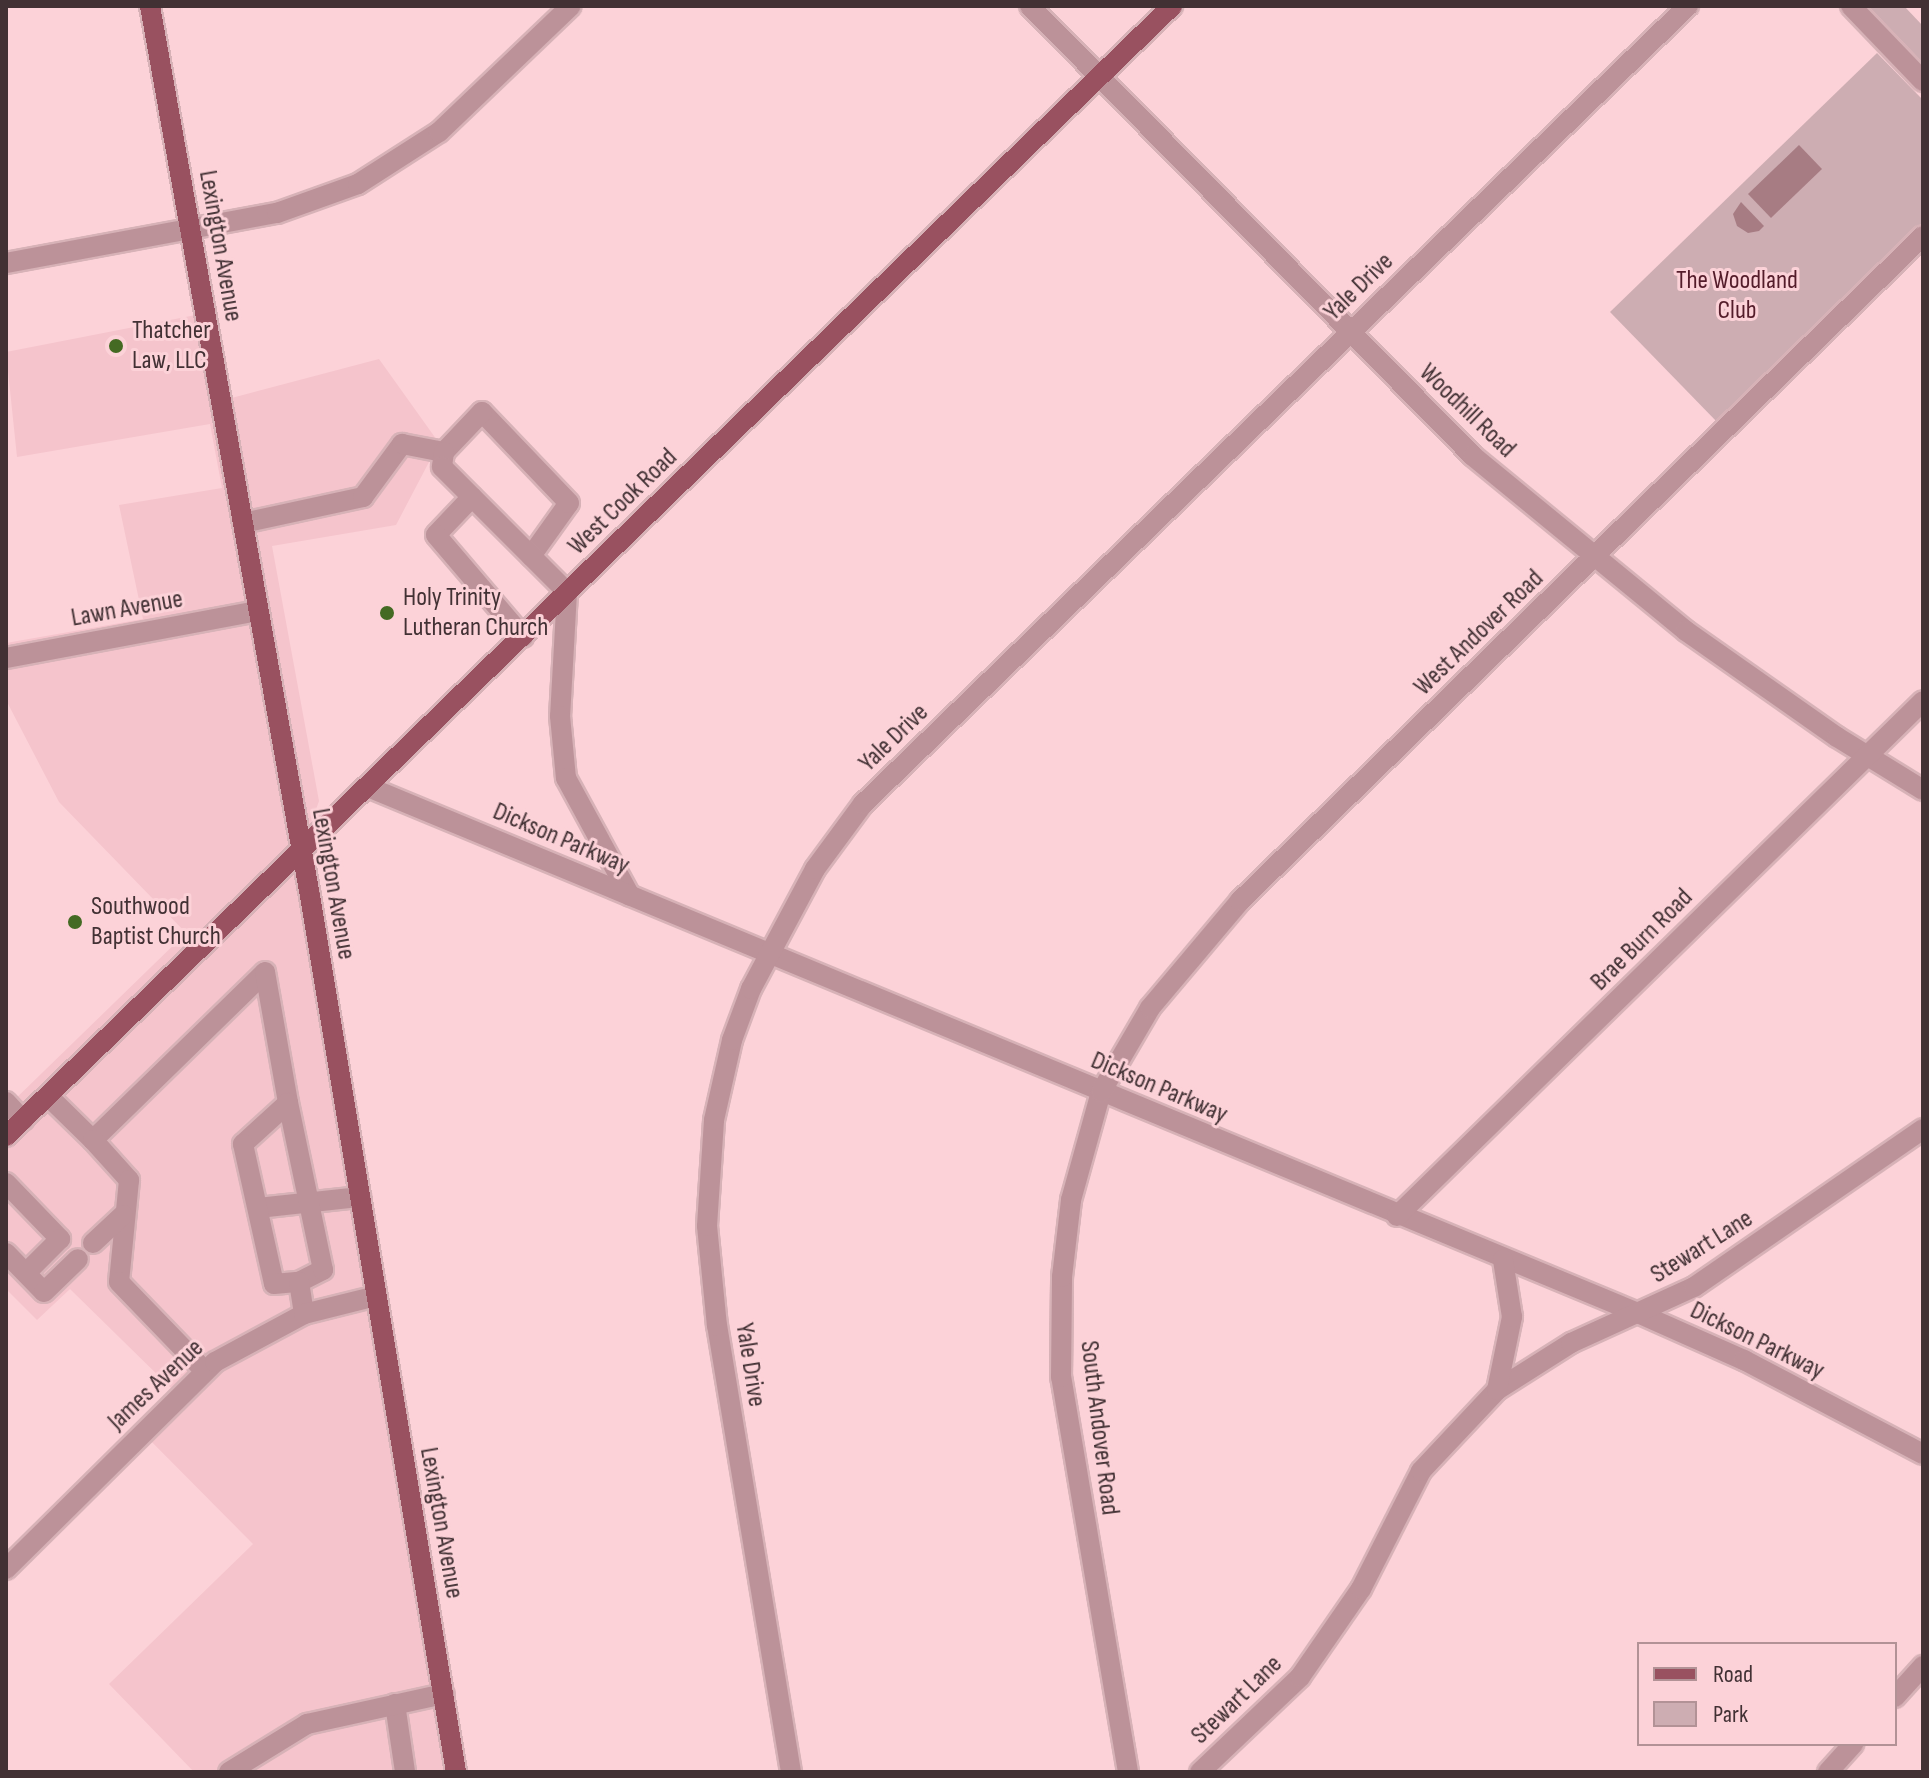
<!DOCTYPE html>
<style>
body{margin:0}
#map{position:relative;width:1929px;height:1778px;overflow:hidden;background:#fcd2d8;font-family:"Sofia Sans Condensed",sans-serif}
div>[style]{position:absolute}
.built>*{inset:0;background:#f5c4cc}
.green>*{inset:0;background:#cdadb2}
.water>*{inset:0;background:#a77c83}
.roads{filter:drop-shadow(2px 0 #d7b2b7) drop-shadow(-2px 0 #d7b2b7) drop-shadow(0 2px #d7b2b7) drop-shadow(0 -2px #d7b2b7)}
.minor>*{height:20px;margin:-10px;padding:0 10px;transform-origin:10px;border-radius:10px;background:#bc9299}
.major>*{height:20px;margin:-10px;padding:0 10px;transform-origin:10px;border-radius:10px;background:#995160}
.dots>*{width:22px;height:22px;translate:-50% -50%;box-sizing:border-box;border:4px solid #fcd2d8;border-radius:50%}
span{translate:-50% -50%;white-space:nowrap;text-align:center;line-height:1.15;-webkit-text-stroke:6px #fcd2d8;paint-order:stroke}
.street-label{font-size:26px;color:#423134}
.park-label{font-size:26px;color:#541c2a}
.poi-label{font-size:26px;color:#423134}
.left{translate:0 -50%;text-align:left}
.frame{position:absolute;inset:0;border:8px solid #423134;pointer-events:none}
.legend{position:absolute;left:1637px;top:1642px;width:260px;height:104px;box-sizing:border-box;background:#fcd2d8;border:2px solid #b29296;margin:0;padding:10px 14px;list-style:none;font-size:24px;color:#423134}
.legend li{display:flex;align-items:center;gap:16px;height:40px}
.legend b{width:40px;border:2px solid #b29296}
</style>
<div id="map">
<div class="built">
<i style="clip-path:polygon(206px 313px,224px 400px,379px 359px,439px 443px,396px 525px,272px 546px,319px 801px,301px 852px,450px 1772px,194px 1772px,109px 1684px,253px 1544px,135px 1425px,171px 1388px,70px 1289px,37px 1320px,6px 1289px,6px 1108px,186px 933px,59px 802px,6px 700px,6px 643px,143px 619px,119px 505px,222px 488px,210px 424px,17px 457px,6px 352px)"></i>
</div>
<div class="green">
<i style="clip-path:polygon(1868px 6px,1904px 6px,1923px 26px,1923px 63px)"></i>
<i style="clip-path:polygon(1877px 53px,1923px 100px,1923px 222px,1718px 423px,1610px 312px)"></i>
</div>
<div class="water">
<i style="clip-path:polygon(1799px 145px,1822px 169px,1771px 218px,1748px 194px)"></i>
<i style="clip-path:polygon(1741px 202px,1764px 226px,1759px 231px,1748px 233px,1737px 226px,1733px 214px)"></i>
</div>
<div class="roads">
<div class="minor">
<i style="left:1030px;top:6px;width:631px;rotate:45.45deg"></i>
<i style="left:1473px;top:456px;width:276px;rotate:39.4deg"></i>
<i style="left:1686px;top:631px;width:184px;rotate:35.1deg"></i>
<i style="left:1837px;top:737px;width:101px;rotate:31.6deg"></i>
<i style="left:1851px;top:6px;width:104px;rotate:46.2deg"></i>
<i style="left:6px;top:263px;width:276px;rotate:-10.5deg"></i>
<i style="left:277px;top:213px;width:86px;rotate:-19.7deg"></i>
<i style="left:358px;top:184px;width:96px;rotate:-32.7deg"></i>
<i style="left:439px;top:132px;width:182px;rotate:-43.7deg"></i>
<i style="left:472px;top:497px;width:52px;rotate:133.5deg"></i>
<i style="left:436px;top:535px;width:134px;rotate:49.5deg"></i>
<i style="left:243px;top:523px;width:123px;rotate:-12.2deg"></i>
<i style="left:363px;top:497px;width:66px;rotate:-53.7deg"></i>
<i style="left:402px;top:444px;width:43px;rotate:10.8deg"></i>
<i style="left:531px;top:556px;width:65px;rotate:-54.4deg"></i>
<i style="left:569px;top:503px;width:126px;rotate:-133.7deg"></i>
<i style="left:482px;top:412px;width:55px;rotate:133.5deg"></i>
<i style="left:444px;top:452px;width:15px;rotate:98deg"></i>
<i style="left:442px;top:467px;width:177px;rotate:45deg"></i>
<i style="left:567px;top:592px;width:124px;rotate:93.2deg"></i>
<i style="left:560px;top:716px;width:62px;rotate:84.5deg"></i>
<i style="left:566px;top:778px;width:134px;rotate:61.5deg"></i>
<i style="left:6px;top:658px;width:256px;rotate:-10.6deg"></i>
<i style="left:368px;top:787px;width:1377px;rotate:22.5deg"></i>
<i style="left:1640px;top:1314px;width:114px;rotate:23.9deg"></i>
<i style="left:1744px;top:1360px;width:202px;rotate:27.7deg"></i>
<i style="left:48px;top:1096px;width:63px;rotate:44.4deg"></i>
<i style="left:93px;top:1140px;width:240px;rotate:-44.3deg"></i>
<i style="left:265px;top:972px;width:133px;rotate:80deg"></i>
<i style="left:6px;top:1102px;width:25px;rotate:47deg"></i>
<i style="left:93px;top:1140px;width:54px;rotate:48deg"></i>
<i style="left:129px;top:1180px;width:102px;rotate:95.6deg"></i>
<i style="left:119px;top:1282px;width:124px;rotate:46deg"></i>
<i style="left:6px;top:1183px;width:78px;rotate:46deg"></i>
<i style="left:60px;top:1239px;width:48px;rotate:135deg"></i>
<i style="left:258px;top:1208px;width:103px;rotate:-6.2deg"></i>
<i style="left:1397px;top:1216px;width:736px;rotate:-44.39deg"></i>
<i style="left:93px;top:1243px;width:41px;rotate:-43deg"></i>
<i style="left:6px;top:1253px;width:54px;rotate:45.7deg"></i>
<i style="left:44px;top:1292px;width:47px;rotate:-44.1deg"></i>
<i style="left:299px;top:1282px;width:27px;rotate:-27deg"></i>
<i style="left:323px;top:1270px;width:171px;rotate:-101.8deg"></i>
<i style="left:288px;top:1103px;width:61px;rotate:137.7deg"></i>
<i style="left:243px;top:1144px;width:143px;rotate:77.5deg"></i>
<i style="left:274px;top:1284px;width:25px;rotate:-5deg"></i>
<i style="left:299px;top:1282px;width:32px;rotate:81deg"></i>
<i style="left:1497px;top:1390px;width:88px;rotate:-32.4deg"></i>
<i style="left:1571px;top:1343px;width:135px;rotate:-24.5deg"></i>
<i style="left:1694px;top:1287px;width:278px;rotate:-34.6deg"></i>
<i style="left:6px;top:1569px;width:294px;rotate:-44.7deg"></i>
<i style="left:215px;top:1362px;width:101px;rotate:-28.3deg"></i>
<i style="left:304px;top:1314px;width:74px;rotate:-14deg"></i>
<i style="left:1895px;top:1697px;width:42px;rotate:-47.9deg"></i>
<i style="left:395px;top:1704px;width:69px;rotate:81.6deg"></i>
<i style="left:229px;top:1772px;width:92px;rotate:-31.6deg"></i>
<i style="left:307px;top:1724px;width:140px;rotate:-12.4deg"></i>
<i style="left:791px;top:1772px;width:452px;rotate:-99.4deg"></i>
<i style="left:717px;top:1326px;width:100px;rotate:-95.7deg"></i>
<i style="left:707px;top:1226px;width:106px;rotate:-86.2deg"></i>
<i style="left:714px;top:1120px;width:82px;rotate:-77.3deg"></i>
<i style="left:732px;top:1040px;width:54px;rotate:-69.6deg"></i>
<i style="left:751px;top:989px;width:136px;rotate:-61.9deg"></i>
<i style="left:815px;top:869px;width:81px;rotate:-53.6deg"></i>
<i style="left:863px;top:804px;width:1148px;rotate:-44.05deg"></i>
<i style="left:1128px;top:1772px;width:401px;rotate:-99.6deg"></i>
<i style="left:1061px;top:1377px;width:100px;rotate:-89.4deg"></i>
<i style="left:1062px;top:1277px;width:78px;rotate:-83.3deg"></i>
<i style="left:1071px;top:1200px;width:112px;rotate:-74.5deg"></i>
<i style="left:1101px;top:1092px;width:97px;rotate:-59.7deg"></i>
<i style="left:1150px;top:1008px;width:140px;rotate:-49.9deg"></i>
<i style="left:1240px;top:901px;width:953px;rotate:-44.23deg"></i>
<i style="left:1200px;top:1772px;width:138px;rotate:-43.5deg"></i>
<i style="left:1300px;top:1677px;width:107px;rotate:-55.3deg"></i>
<i style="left:1361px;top:1589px;width:132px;rotate:-63deg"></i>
<i style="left:1421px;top:1471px;width:111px;rotate:-46.8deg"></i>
<i style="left:1497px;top:1390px;width:75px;rotate:-78.4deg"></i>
<i style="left:1512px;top:1317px;width:58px;rotate:-99deg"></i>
<i style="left:1828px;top:1772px;width:38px;rotate:-48deg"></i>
</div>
<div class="major">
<i style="left:150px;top:6px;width:904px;rotate:79.81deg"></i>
<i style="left:310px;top:896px;width:888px;rotate:80.54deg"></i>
<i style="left:6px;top:1136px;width:1624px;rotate:-44.1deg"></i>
</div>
</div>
<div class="dots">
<i style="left:116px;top:346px;background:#446a23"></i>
<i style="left:387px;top:613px;background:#446a23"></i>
<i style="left:75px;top:922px;background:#446a23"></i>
</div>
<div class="street-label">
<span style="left:220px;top:246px;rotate:80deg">Lexington Avenue</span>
<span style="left:1359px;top:287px;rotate:-44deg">Yale Drive</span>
<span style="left:1467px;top:411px;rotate:44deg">Woodhill Road</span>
<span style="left:623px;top:502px;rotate:-44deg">West Cook Road</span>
<span style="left:127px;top:609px;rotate:-10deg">Lawn Avenue</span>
<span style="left:1479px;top:633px;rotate:-44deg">West Andover Road</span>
<span style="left:894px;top:738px;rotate:-44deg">Yale Drive</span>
<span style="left:561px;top:839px;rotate:23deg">Dickson Parkway</span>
<span style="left:333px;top:884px;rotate:80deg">Lexington Avenue</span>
<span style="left:1642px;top:940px;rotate:-45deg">Brae Burn Road</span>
<span style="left:1159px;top:1088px;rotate:23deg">Dickson Parkway</span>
<span style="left:1702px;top:1247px;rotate:-32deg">Stewart Lane</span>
<span style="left:1757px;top:1341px;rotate:26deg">Dickson Parkway</span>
<span style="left:750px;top:1365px;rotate:81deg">Yale Drive</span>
<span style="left:156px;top:1385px;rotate:-43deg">James Avenue</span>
<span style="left:1099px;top:1428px;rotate:83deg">South Andover Road</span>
<span style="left:441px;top:1523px;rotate:80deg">Lexington Avenue</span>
<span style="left:1237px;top:1700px;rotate:-44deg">Stewart Lane</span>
</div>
<div class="park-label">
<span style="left:1737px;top:296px">The Woodland<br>Club</span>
</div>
<div class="poi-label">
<span class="left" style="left:132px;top:346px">Thatcher<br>Law, LLC</span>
<span class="left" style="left:403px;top:613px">Holy Trinity<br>Lutheran Church</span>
<span class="left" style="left:91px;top:922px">Southwood<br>Baptist Church</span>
</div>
<div class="frame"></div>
<ul class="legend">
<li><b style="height:10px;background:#995160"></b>Road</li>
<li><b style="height:22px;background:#cdadb2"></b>Park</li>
</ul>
</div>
